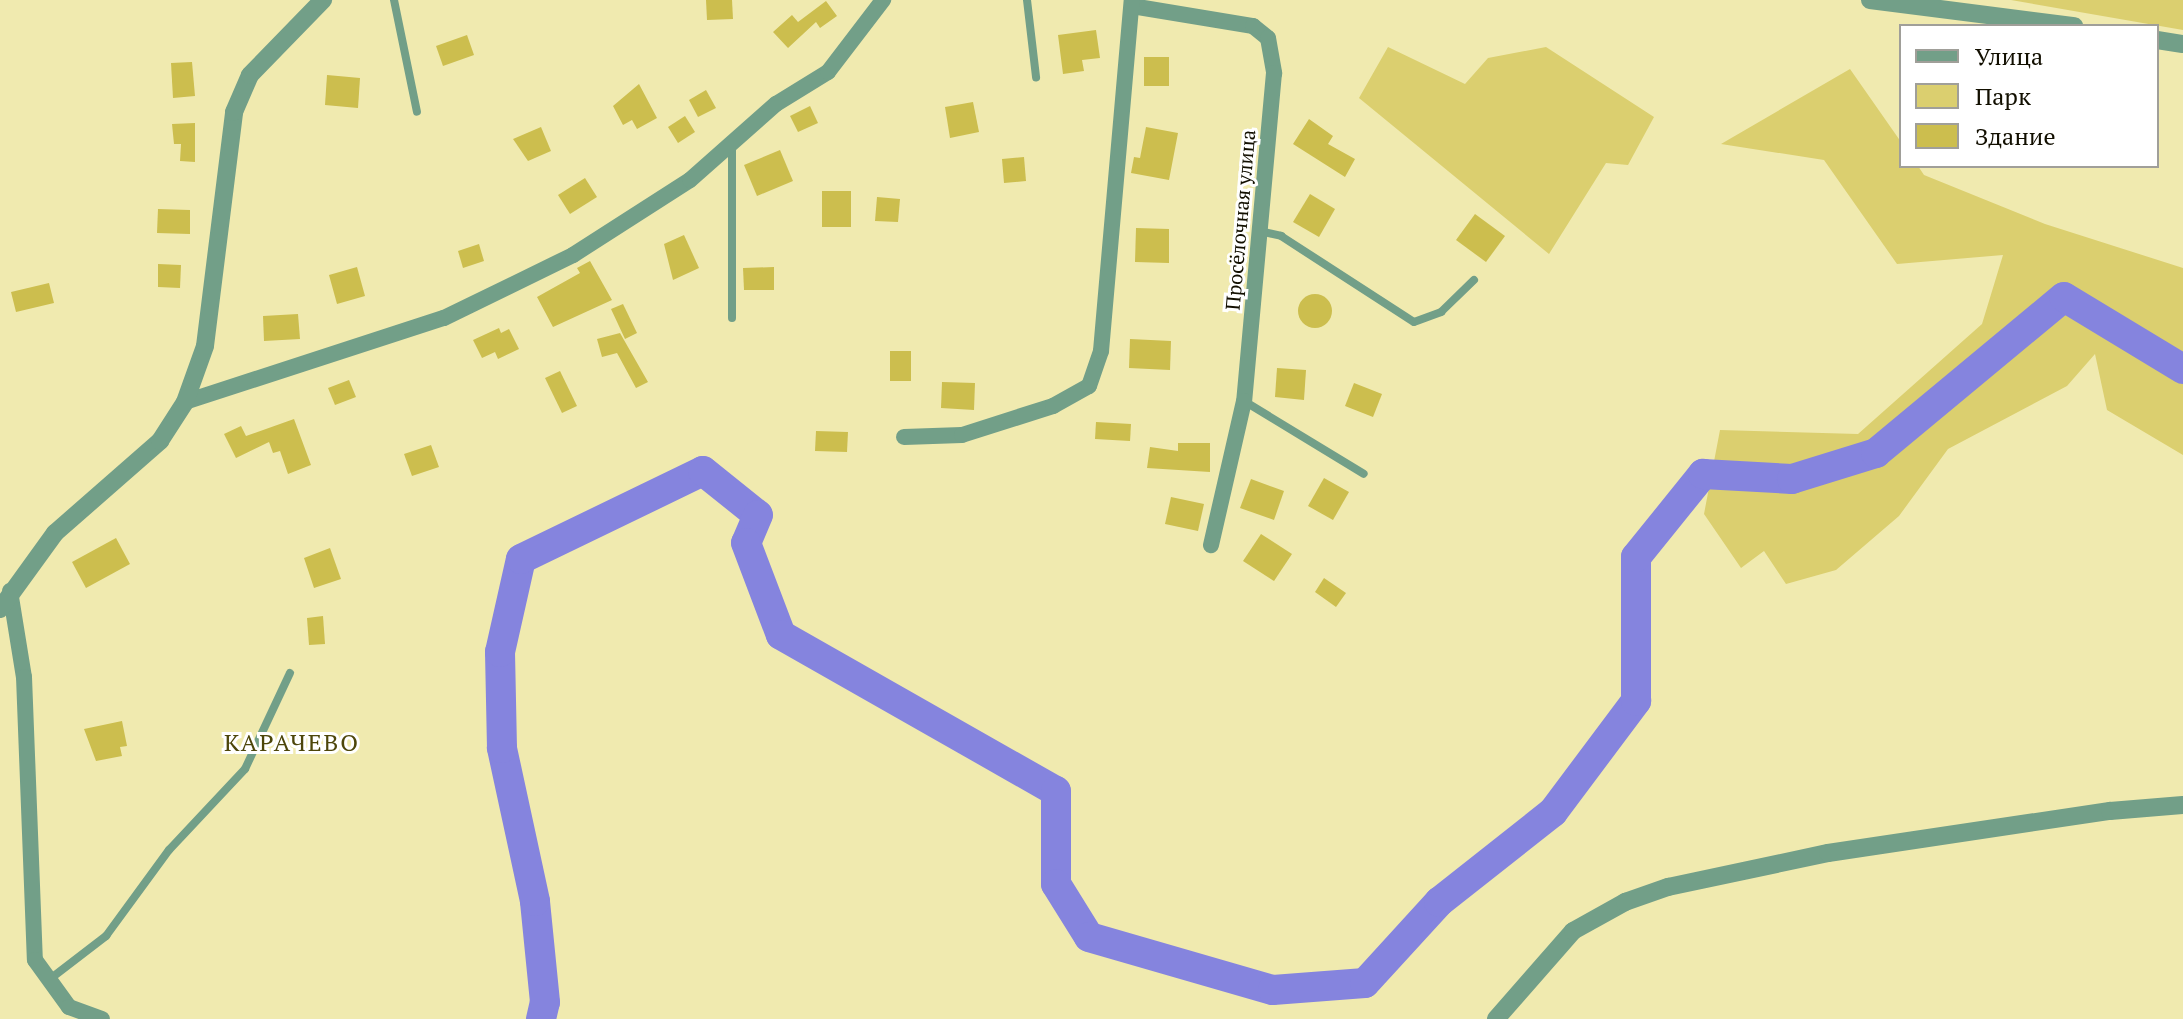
<!DOCTYPE html>
<meta charset="utf-8">
<style>
body{margin:0}
#map{position:relative;width:2183px;height:1019px;overflow:hidden;background:#f0eaaf;font-family:"PT Serif",serif}
div>[style]{position:absolute}
.green>*{inset:0;background:#dbcf6f}
.river>*{height:30px;margin:-15px;padding:0 15px;transform-origin:15px;border-radius:15px;background:#8584de}
.building>*{inset:0;background:#ccbe4e}
.round{border-radius:50%}
.service>*{height:8px;margin:-4px;padding:0 4px;transform-origin:4px;border-radius:4px;background:#729f88}
.minor>*{height:16px;margin:-8px;padding:0 8px;transform-origin:8px;border-radius:8px;background:#729f88}
.tertiary>*{height:18px;margin:-9px;padding:0 9px;transform-origin:9px;border-radius:9px;background:#729f88}
span{translate:-50% -50%;white-space:nowrap;text-align:center;line-height:1.15;-webkit-text-stroke:6px #fff;paint-order:stroke}
.street-label{font-size:20px;color:#120f00}
.quarter-label{font-size:24px;color:#4d460a;letter-spacing:2px}
.legend{position:absolute;left:1899px;top:24px;width:260px;height:144px;box-sizing:border-box;background:#fff;border:2px solid #a09f99;margin:0;padding:10px 14px;list-style:none;font-size:24px;color:#120f00}
.legend li{display:flex;align-items:center;gap:16px;height:40px}
.legend b{width:40px;border:2px solid #a09f99}
</style>
<div id="map">
<div class="green">
<i style="clip-path:polygon(2011px 0,2183px 0,2183px 30px)"></i>
<i style="clip-path:polygon(1388px 47px,1465px 84px,1488px 58px,1546px 47px,1654px 117px,1628px 165px,1606px 163px,1549px 254px,1359px 98px)"></i>
<i style="clip-path:polygon(1850px 69px,1901px 142px,1901px 166px,1918px 166px,1924px 175px,2045px 224px,2183px 268px,2183px 455px,2107px 410px,2095px 354px,2067px 386px,1948px 449px,1899px 516px,1836px 570px,1786px 584px,1764px 551px,1741px 568px,1704px 514px,1720px 430px,1858px 434px,1982px 324px,2003px 255px,1897px 264px,1824px 160px,1721px 144px)"></i>
</div>
<div class="river">
<i style="left:541px;top:1019px;width:17px;rotate:-77deg"></i>
<i style="left:545px;top:1002px;width:101px;rotate:-95.7deg"></i>
<i style="left:535px;top:901px;width:157px;rotate:-102.2deg"></i>
<i style="left:502px;top:748px;width:96px;rotate:-91.2deg"></i>
<i style="left:500px;top:652px;width:95px;rotate:-77.3deg"></i>
<i style="left:521px;top:559px;width:202px;rotate:-25.8deg"></i>
<i style="left:703px;top:471px;width:70px;rotate:38.7deg"></i>
<i style="left:758px;top:515px;width:30px;rotate:113deg"></i>
<i style="left:746px;top:543px;width:98px;rotate:69.2deg"></i>
<i style="left:781px;top:635px;width:316px;rotate:29.6deg"></i>
<i style="left:1056px;top:791px;width:93px;rotate:90deg"></i>
<i style="left:1056px;top:884px;width:62px;rotate:58.1deg"></i>
<i style="left:1089px;top:937px;width:191px;rotate:16.1deg"></i>
<i style="left:1273px;top:990px;width:92px;rotate:-4.4deg"></i>
<i style="left:1365px;top:983px;width:110px;rotate:-47.6deg"></i>
<i style="left:1439px;top:902px;width:145px;rotate:-38.3deg"></i>
<i style="left:1553px;top:812px;width:139px;rotate:-53.2deg"></i>
<i style="left:1636px;top:701px;width:144px;rotate:-90deg"></i>
<i style="left:1636px;top:557px;width:107px;rotate:-51.1deg"></i>
<i style="left:1703px;top:474px;width:89px;rotate:3.2deg"></i>
<i style="left:1792px;top:479px;width:88px;rotate:-17.2deg"></i>
<i style="left:1876px;top:453px;width:244px;rotate:-39.7deg"></i>
<i style="left:2064px;top:297px;width:139px;rotate:31.2deg"></i>
</div>
<div class="building">
<i style="clip-path:polygon(706px 0,732px 0,733px 19px,707px 20px)"></i>
<i style="clip-path:polygon(826px 1px,837px 16px,820px 28px,816px 22px,788px 48px,773px 32px,792px 15px,798px 22px)"></i>
<i style="clip-path:polygon(1096px 30px,1100px 58px,1082px 60px,1084px 71px,1063px 74px,1058px 35px)"></i>
<i style="clip-path:polygon(467px 35px,474px 55px,443px 66px,436px 46px)"></i>
<i style="clip-path:polygon(1144px 57px,1169px 57px,1169px 86px,1144px 86px)"></i>
<i style="clip-path:polygon(192px 62px,195px 96px,173px 98px,171px 63px)"></i>
<i style="clip-path:polygon(327px 75px,360px 78px,358px 108px,325px 105px)"></i>
<i style="clip-path:polygon(639px 84px,657px 118px,637px 129px,632px 120px,623px 125px,613px 106px)"></i>
<i style="clip-path:polygon(706px 90px,716px 108px,698px 117px,689px 100px)"></i>
<i style="clip-path:polygon(973px 102px,979px 132px,950px 138px,945px 107px)"></i>
<i style="clip-path:polygon(810px 106px,818px 123px,798px 132px,790px 116px)"></i>
<i style="clip-path:polygon(685px 116px,695px 132px,678px 143px,668px 127px)"></i>
<i style="clip-path:polygon(1309px 119px,1333px 136px,1328px 144px,1355px 159px,1345px 177px,1293px 144px)"></i>
<i style="clip-path:polygon(195px 123px,195px 162px,180px 161px,181px 144px,174px 144px,172px 124px)"></i>
<i style="clip-path:polygon(541px 127px,551px 151px,528px 161px,513px 139px)"></i>
<i style="clip-path:polygon(1146px 127px,1178px 133px,1169px 180px,1131px 173px,1134px 157px,1140px 158px)"></i>
<i style="clip-path:polygon(780px 150px,793px 181px,757px 196px,744px 165px)"></i>
<i style="clip-path:polygon(1024px 157px,1026px 181px,1004px 183px,1002px 159px)"></i>
<i style="clip-path:polygon(585px 178px,597px 197px,570px 214px,558px 195px)"></i>
<i style="clip-path:polygon(822px 191px,851px 191px,851px 227px,822px 227px)"></i>
<i style="clip-path:polygon(1310px 194px,1335px 209px,1319px 237px,1293px 222px)"></i>
<i style="clip-path:polygon(877px 197px,900px 199px,898px 222px,875px 221px)"></i>
<i style="clip-path:polygon(158px 209px,190px 210px,190px 234px,157px 233px)"></i>
<i style="clip-path:polygon(1475px 214px,1505px 236px,1486px 262px,1456px 240px)"></i>
<i style="clip-path:polygon(1136px 228px,1169px 229px,1169px 263px,1135px 262px)"></i>
<i style="clip-path:polygon(684px 235px,699px 268px,673px 280px,664px 244px)"></i>
<i style="clip-path:polygon(479px 244px,484px 261px,463px 268px,458px 251px)"></i>
<i style="clip-path:polygon(590px 261px,612px 300px,553px 327px,537px 297px,580px 273px,577px 268px)"></i>
<i style="clip-path:polygon(158px 264px,181px 265px,180px 288px,158px 287px)"></i>
<i style="clip-path:polygon(357px 267px,365px 296px,337px 304px,329px 275px)"></i>
<i style="clip-path:polygon(774px 267px,774px 290px,744px 290px,743px 268px)"></i>
<i style="clip-path:polygon(49px 283px,54px 303px,16px 312px,11px 292px)"></i>
<i class="round" style="left:1298px;top:294px;width:34px;height:34px"></i>
<i style="clip-path:polygon(623px 304px,637px 333px,625px 339px,611px 309px)"></i>
<i style="clip-path:polygon(298px 314px,300px 339px,264px 341px,263px 316px)"></i>
<i style="clip-path:polygon(499px 328px,501px 333px,509px 329px,519px 349px,498px 359px,495px 352px,482px 358px,473px 340px)"></i>
<i style="clip-path:polygon(620px 333px,648px 382px,636px 388px,617px 353px,602px 357px,597px 339px)"></i>
<i style="clip-path:polygon(1130px 339px,1171px 341px,1170px 370px,1129px 368px)"></i>
<i style="clip-path:polygon(890px 351px,911px 351px,911px 381px,890px 381px)"></i>
<i style="clip-path:polygon(1277px 368px,1306px 370px,1304px 400px,1275px 397px)"></i>
<i style="clip-path:polygon(560px 371px,577px 406px,562px 413px,545px 378px)"></i>
<i style="clip-path:polygon(349px 380px,356px 397px,335px 405px,328px 388px)"></i>
<i style="clip-path:polygon(942px 382px,975px 383px,974px 410px,941px 408px)"></i>
<i style="clip-path:polygon(1354px 383px,1382px 394px,1373px 417px,1345px 406px)"></i>
<i style="clip-path:polygon(294px 419px,311px 465px,288px 474px,280px 451px,273px 453px,269px 442px,236px 458px,224px 434px,241px 426px,246px 436px)"></i>
<i style="clip-path:polygon(1096px 422px,1131px 424px,1130px 441px,1095px 439px)"></i>
<i style="clip-path:polygon(816px 431px,848px 432px,847px 452px,815px 451px)"></i>
<i style="clip-path:polygon(1178px 443px,1210px 443px,1210px 472px,1147px 468px,1150px 447px,1178px 451px)"></i>
<i style="clip-path:polygon(431px 445px,439px 467px,412px 476px,404px 454px)"></i>
<i style="clip-path:polygon(1324px 478px,1349px 492px,1333px 520px,1308px 506px)"></i>
<i style="clip-path:polygon(1251px 479px,1284px 491px,1274px 520px,1240px 508px)"></i>
<i style="clip-path:polygon(1171px 497px,1204px 504px,1198px 531px,1165px 524px)"></i>
<i style="clip-path:polygon(1261px 534px,1292px 554px,1274px 581px,1243px 561px)"></i>
<i style="clip-path:polygon(116px 538px,130px 564px,86px 588px,72px 562px)"></i>
<i style="clip-path:polygon(330px 548px,341px 579px,314px 588px,304px 558px)"></i>
<i style="clip-path:polygon(1324px 578px,1346px 593px,1336px 607px,1315px 592px)"></i>
<i style="clip-path:polygon(323px 616px,325px 644px,309px 645px,307px 618px)"></i>
<i style="clip-path:polygon(122px 721px,127px 746px,120px 747px,122px 756px,96px 761px,84px 729px)"></i>
</div>
<div class="service">
<i style="left:394px;top:0;width:114px;rotate:78.4deg"></i>
<i style="left:1027px;top:0;width:78px;rotate:83.3deg"></i>
<i style="left:732px;top:146px;width:172px;rotate:90deg"></i>
<i style="left:1260px;top:231px;width:22px;rotate:13deg"></i>
<i style="left:1281px;top:236px;width:158px;rotate:32.9deg"></i>
<i style="left:1414px;top:322px;width:29px;rotate:-20deg"></i>
<i style="left:1441px;top:312px;width:46px;rotate:-44.1deg"></i>
<i style="left:1244px;top:401px;width:140px;rotate:31.3deg"></i>
<i style="left:50px;top:979px;width:71px;rotate:-37.5deg"></i>
<i style="left:106px;top:936px;width:107px;rotate:-53.8deg"></i>
<i style="left:169px;top:850px;width:111px;rotate:-46.8deg"></i>
<i style="left:245px;top:769px;width:106px;rotate:-64.9deg"></i>
</div>
<div class="minor">
<i style="left:1132px;top:6px;width:123px;rotate:9.4deg"></i>
<i style="left:1253px;top:26px;width:19px;rotate:39deg"></i>
<i style="left:1268px;top:38px;width:36px;rotate:80deg"></i>
<i style="left:1274px;top:73px;width:329px;rotate:95.2deg"></i>
<i style="left:1244px;top:401px;width:148px;rotate:102.9deg"></i>
<i style="left:185px;top:402px;width:272px;rotate:-18deg"></i>
<i style="left:444px;top:318px;width:144px;rotate:-26deg"></i>
<i style="left:573px;top:255px;width:139px;rotate:-32.7deg"></i>
<i style="left:690px;top:180px;width:115px;rotate:-41.5deg"></i>
<i style="left:776px;top:104px;width:61px;rotate:-31.6deg"></i>
<i style="left:828px;top:72px;width:91px;rotate:-52.6deg"></i>
<i style="left:904px;top:437px;width:58px;rotate:-2deg"></i>
<i style="left:962px;top:435px;width:96px;rotate:-17.7deg"></i>
<i style="left:1053px;top:406px;width:41px;rotate:-29.1deg"></i>
<i style="left:1089px;top:386px;width:37px;rotate:-71deg"></i>
<i style="left:1101px;top:351px;width:352px;rotate:-85deg"></i>
<i style="left:10px;top:591px;width:87px;rotate:80.8deg"></i>
<i style="left:24px;top:677px;width:283px;rotate:87.8deg"></i>
<i style="left:35px;top:960px;width:58px;rotate:54.1deg"></i>
<i style="left:69px;top:1007px;width:35px;rotate:20deg"></i>
</div>
<div class="tertiary">
<i style="left:1870px;top:0;width:206px;rotate:7.3deg"></i>
<i style="left:2157px;top:40px;width:26px;rotate:9deg"></i>
<i style="left:0;top:609px;width:94px;rotate:-54.1deg"></i>
<i style="left:55px;top:533px;width:140px;rotate:-41.2deg"></i>
<i style="left:160px;top:441px;width:46px;rotate:-57.3deg"></i>
<i style="left:185px;top:402px;width:59px;rotate:-70.3deg"></i>
<i style="left:205px;top:346px;width:236px;rotate:-82.9deg"></i>
<i style="left:234px;top:112px;width:40px;rotate:-66.6deg"></i>
<i style="left:250px;top:75px;width:105px;rotate:-45.8deg"></i>
<i style="left:1496px;top:1019px;width:117px;rotate:-48.8deg"></i>
<i style="left:1573px;top:931px;width:60px;rotate:-29.1deg"></i>
<i style="left:1625px;top:902px;width:46px;rotate:-19.2deg"></i>
<i style="left:1668px;top:887px;width:164px;rotate:-12deg"></i>
<i style="left:1828px;top:853px;width:285px;rotate:-8.5deg"></i>
<i style="left:2110px;top:811px;width:73px;rotate:-4.7deg"></i>
</div>
<div class="street-label">
<span style="left:1240px;top:220px;rotate:-85deg">Просёлочная улица</span>
</div>
<div class="quarter-label">
<span style="left:292px;top:743px">КАРАЧЕВО</span>
</div>
<ul class="legend">
<li><b style="height:10px;background:#729f88"></b>Улица</li>
<li><b style="height:22px;background:#dbcf6f"></b>Парк</li>
<li><b style="height:22px;background:#ccbe4e"></b>Здание</li>
</ul>
</div>
